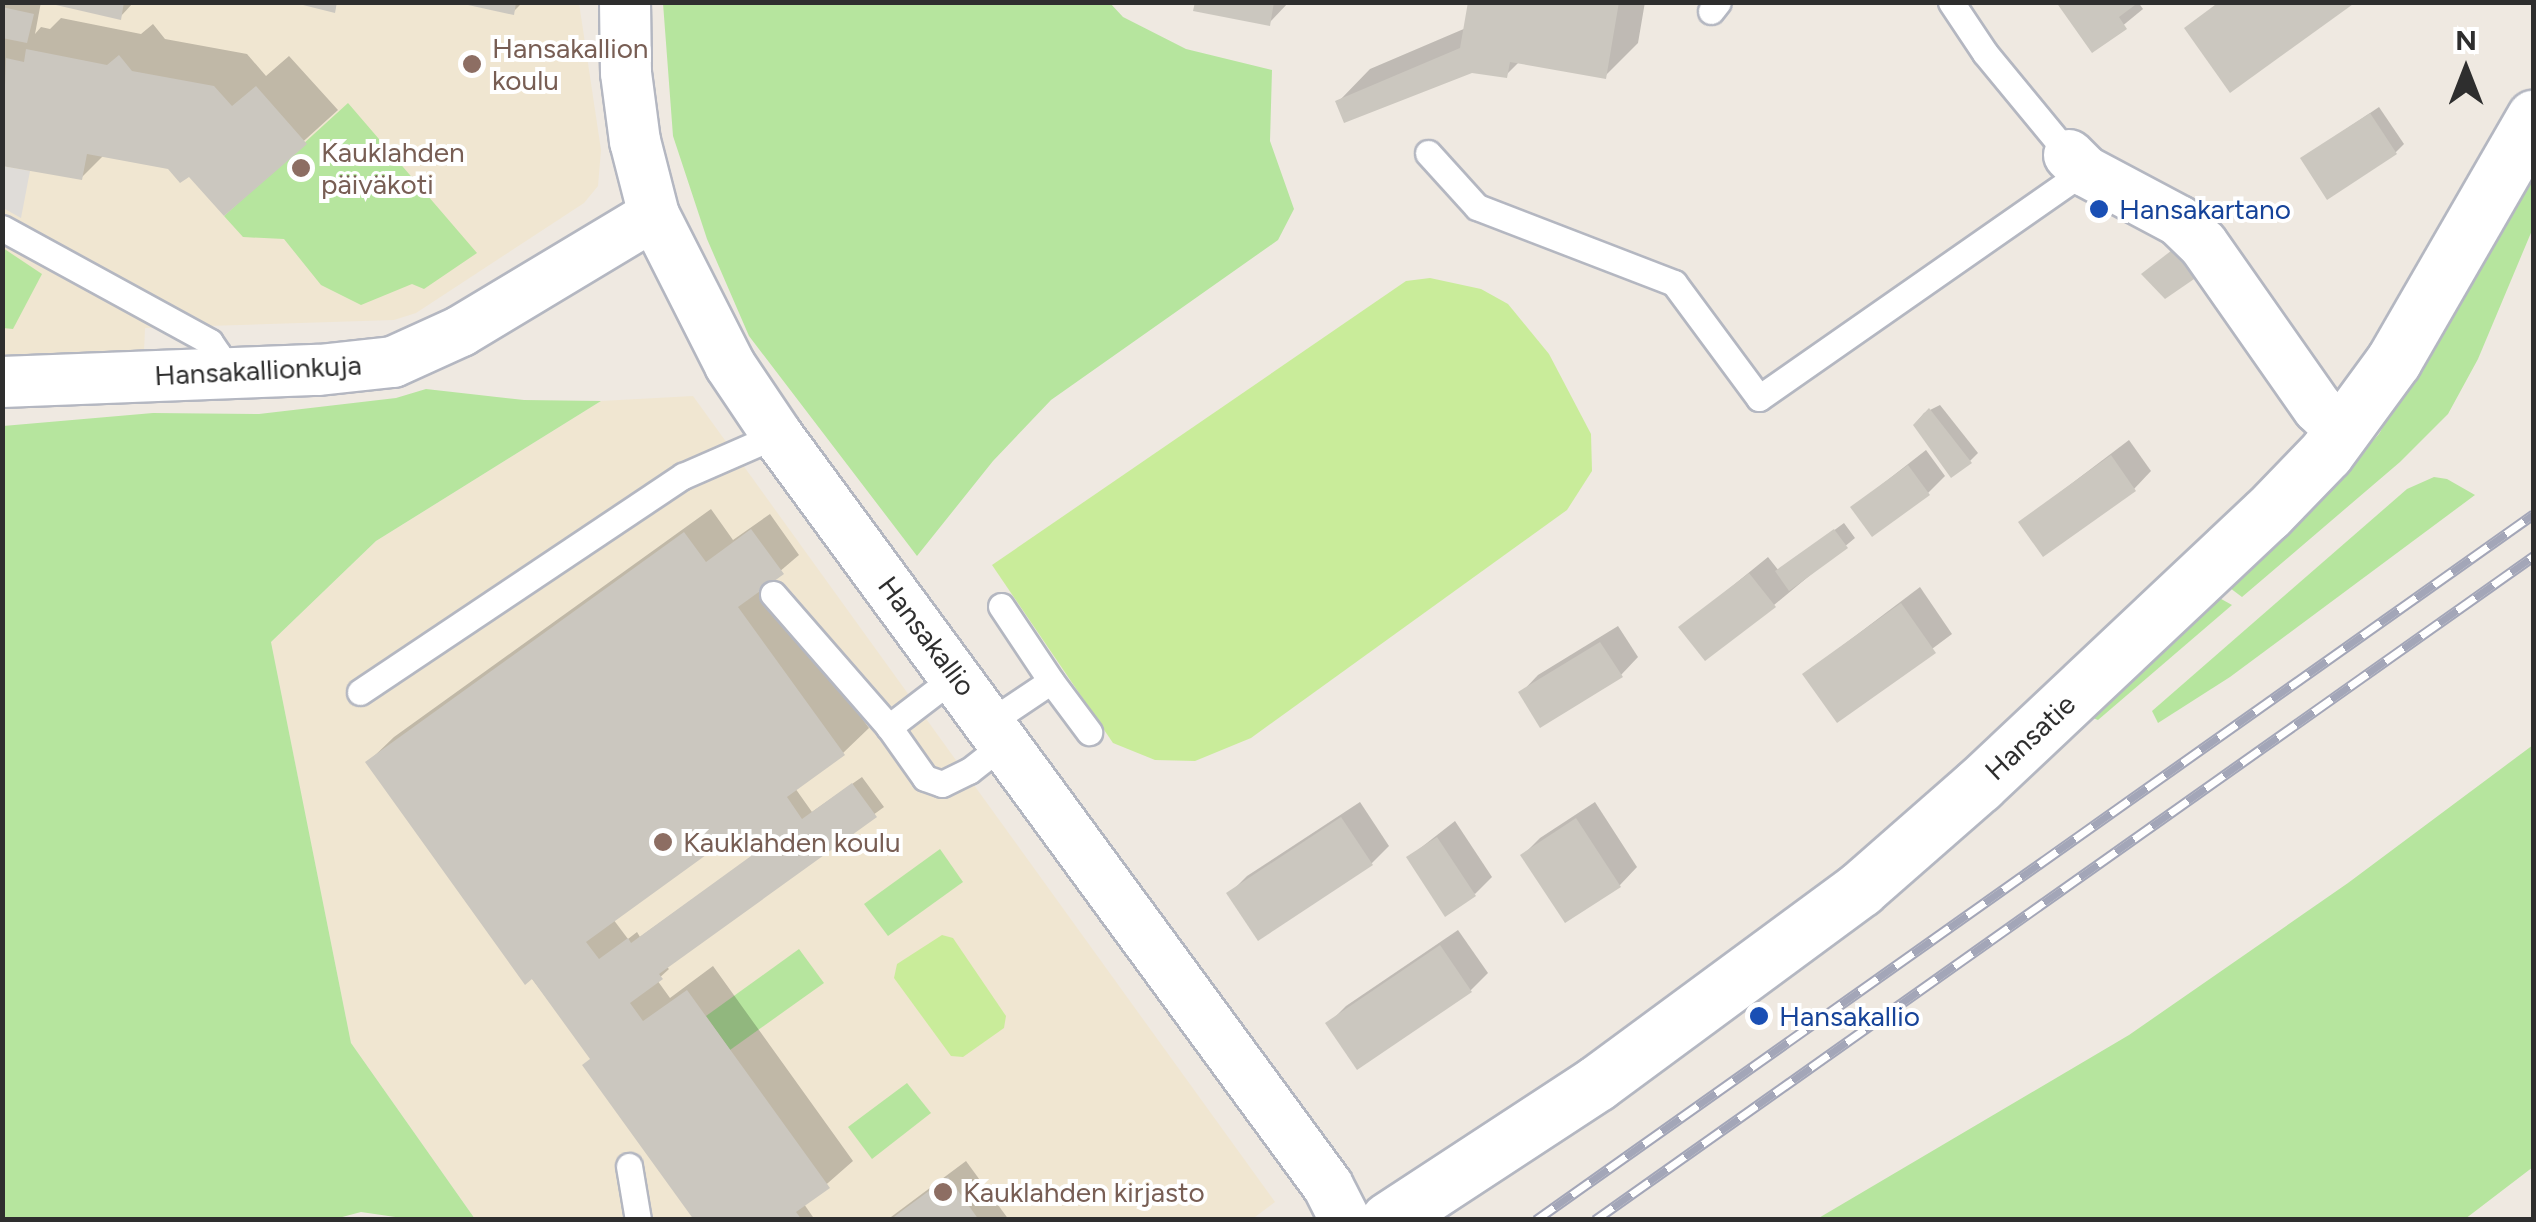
<!DOCTYPE html>
<meta charset="utf-8">
<style>
body{margin:0}
#map{position:relative;width:2536px;height:1222px;overflow:hidden;background:#efe9e1;font-family:Figtree,sans-serif}
div>[style]{position:absolute}
.education>*{inset:0;background:#f0e6d1}
.green>*{inset:0;background:#b6e59e}
.pitch>*{inset:0;background:#c9ec9a}
.plaza>*{inset:0;background:#dfdcd8}
.shadow>*{inset:0;background:#0003}
.building>*{inset:0;background:#cbc7bf}
.roads{filter:drop-shadow(2px 0 #b4b7c1) drop-shadow(-2px 0 #b4b7c1) drop-shadow(0 2px #b4b7c1) drop-shadow(0 -2px #b4b7c1)}
.lane>*{height:25px;margin:-12.5px;padding:0 12.5px;transform-origin:12.5px;border-radius:12.5px;background:#fff}
.street>*{height:50px;margin:-25px;padding:0 25px;transform-origin:25px;border-radius:25px;background:#fff}
.secondary>*{height:55px;margin:-27.5px;padding:0 27.5px;transform-origin:27.5px;border-radius:27.5px;background:#fff}
.rail>*{height:11px;margin-top:-5.5px;transform-origin:0;background:repeating-linear-gradient(90deg,#fff 0 22px,#a3a6b8 0 44px);box-sizing:border-box;border-block:2px solid #a3a6b8}
.dots>*{width:28px;height:28px;translate:-50% -50%;box-sizing:border-box;border:5px solid #fff;border-radius:50%}
span{translate:-50% -50%;white-space:nowrap;text-align:center;line-height:1.15;-webkit-text-stroke:8px #fff;paint-order:stroke}
.education-label{font-size:28px;color:#785e54}
.left{translate:0 -50%;text-align:left}
.transit-label{font-size:28px;color:#164399}
.street-label{font-size:28px;color:#2e2e2e}
.frame{position:absolute;inset:0;border:5px solid #2e2e2e;pointer-events:none}
.north{position:absolute;left:2416px;top:20px;width:100px;height:100px;-webkit-text-stroke:8px #fff;paint-order:stroke;rotate:0deg;font-size:28px;font-weight:700;line-height:40px;text-align:center;color:#2e2e2e}
.north::after{content:'';display:block;margin:auto;width:35px;height:45px;background:#2e2e2e;clip-path:polygon(50% 0,100% 100%,50% 72%,0 100%)}
</style>
<div id="map">
<div class="education">
<i style="clip-path:polygon(2px 3px,579px 3px,601px 150px,598px 186px,584px 203px,416px 313px,394px 320px,145px 328px,144px 352px,3px 357px)"></i>
<i style="clip-path:polygon(693px 396px,1275px 1202px,1251px 1220px,475px 1219px,351px 1043px,271px 642px,376px 541px,601px 401px)"></i>
</div>
<div class="green">
<i style="clip-path:polygon(663px 3px,1110px 3px,1123px 17px,1186px 49px,1272px 70px,1270px 141px,1294px 209px,1278px 240px,1051px 400px,993px 461px,917px 556px,749px 336px,707px 239px,673px 136px)"></i>
<i style="clip-path:polygon(348px 103px,477px 253px,424px 289px,412px 284px,361px 305px,321px 285px,284px 239px,243px 237px,224px 216px)"></i>
<i style="clip-path:polygon(2533px 160px,2533px 228px,2478px 359px,2448px 414px,2400px 462px,2242px 597px,2226px 585px,2329px 489px,2379px 434px)"></i>
<i style="clip-path:polygon(3px 248px,42px 274px,13px 329px,3px 328px)"></i>
<i style="clip-path:polygon(426px 389px,524px 400px,601px 401px,376px 541px,271px 642px,351px 1043px,475px 1219px,409px 1219px,361px 1212px,331px 1220px,3px 1219px,3px 426px,153px 413px,259px 414px,396px 398px)"></i>
<i style="clip-path:polygon(2434px 477px,2447px 479px,2475px 495px,2230px 677px,2158px 723px,2152px 711px,2407px 489px)"></i>
<i style="clip-path:polygon(2214px 595px,2232px 605px,2098px 720px,2093px 718px,2090px 712px)"></i>
<i style="clip-path:polygon(2533px 745px,2533px 1167px,2465px 1219px,1817px 1219px,2129px 1035px,2348px 883px)"></i>
<i style="clip-path:polygon(940px 849px,963px 882px,888px 936px,864px 904px)"></i>
<i style="clip-path:polygon(799px 949px,824px 983px,730px 1050px,706px 1016px)"></i>
<i style="clip-path:polygon(907px 1083px,931px 1113px,872px 1159px,848px 1127px)"></i>
</div>
<div class="pitch">
<i style="clip-path:polygon(1430px 278px,1481px 289px,1508px 304px,1549px 354px,1591px 434px,1592px 471px,1567px 510px,1251px 738px,1195px 761px,1155px 760px,1113px 743px,992px 565px,1406px 281px)"></i>
<i style="clip-path:polygon(942px 935px,953px 938px,1006px 1016px,1004px 1028px,963px 1057px,951px 1056px,894px 978px,897px 964px)"></i>
</div>
<div class="plaza">
<i style="clip-path:polygon(2px 166px,30px 171px,21px 218px,3px 208px)"></i>
</div>
<div class="shadow">
<i style="clip-path:polygon(25px 2px,41px 2px,35px 34px,41px 27px,50px 29px,61px 18px,141px 34px,153px 24px,165px 39px,247px 54px,266px 76px,289px 56px,338px 110px,224px 213px,189px 174px,169px 167px,104px 155px,81px 178px,2px 163px,2px 4px)"></i>
<i style="clip-path:polygon(47px 2px,134px 2px,120px 17px)"></i>
<i style="clip-path:polygon(462px 2px,523px 2px,513px 12px)"></i>
<i style="clip-path:polygon(1197px 2px,1289px 2px,1269px 23px)"></i>
<i style="clip-path:polygon(1471px 2px,1645px 2px,1638px 43px,1605px 76px,1520px 61px,1506px 75px,1471px 70px,1338px 102px,1370px 69px,1466px 28px)"></i>
<i style="clip-path:polygon(2059px 2px,2138px 2px,2143px 9px,2093px 50px)"></i>
<i style="clip-path:polygon(2379px 107px,2404px 144px,2396px 152px,2303px 158px)"></i>
<i style="clip-path:polygon(1940px 405px,1978px 453px,1970px 461px,1915px 424px,1924px 413px)"></i>
<i style="clip-path:polygon(2129px 440px,2151px 471px,2134px 489px,2021px 522px)"></i>
<i style="clip-path:polygon(1926px 450px,1945px 476px,1928px 493px,1853px 507px)"></i>
<i style="clip-path:polygon(evenodd,711px 509px,733px 540px,770px 514px,799px 555px,765px 584px,869px 728px,843px 753px,795px 788px,812px 812px,862px 777px,884px 807px,666px 966px,669px 969px,657px 980px,670px 998px,713px 966px,853px 1161px,804px 1204px,815px 1220px,788px 1220px,592px 1058px,368px 762px,394px 737px,711px 509px,745px 824px,754px 855px,640px 937px,637px 932px,628px 939px,613px 919px,745px 824px)"></i>
<i style="clip-path:polygon(1844px 523px,1855px 538px,1774px 605px,1682px 627px,1768px 557px,1779px 571px)"></i>
<i style="clip-path:polygon(1920px 587px,1952px 634px,1837px 720px,1805px 674px)"></i>
<i style="clip-path:polygon(1618px 626px,1638px 657px,1621px 675px,1521px 693px,1538px 675px)"></i>
<i style="clip-path:polygon(1360px 802px,1389px 846px,1372px 863px,1229px 894px,1247px 876px)"></i>
<i style="clip-path:polygon(1595px 802px,1637px 867px,1620px 885px,1566px 920px,1523px 855px,1540px 838px)"></i>
<i style="clip-path:polygon(1455px 821px,1492px 877px,1475px 894px,1409px 857px)"></i>
<i style="clip-path:polygon(1458px 930px,1488px 973px,1471px 990px,1329px 1023px,1346px 1006px)"></i>
<i style="clip-path:polygon(966px 1161px,1009px 1220px,887px 1220px)"></i>
</div>
<div class="building">
<i style="clip-path:polygon(43px 2px,124px 2px,121px 20px)"></i>
<i style="clip-path:polygon(291px 2px,337px 2px,335px 13px)"></i>
<i style="clip-path:polygon(1195px 2px,1274px 2px,1270px 26px,1193px 11px)"></i>
<i style="clip-path:polygon(1468px 2px,1619px 2px,1606px 79px,1510px 62px,1507px 78px,1472px 73px,1344px 123px,1335px 101px,1460px 48px)"></i>
<i style="clip-path:polygon(2056px 2px,2139px 2px,2119px 17px,2127px 29px,2092px 53px)"></i>
<i style="clip-path:polygon(2219px 2px,2356px 2px,2230px 93px,2184px 28px)"></i>
<i style="clip-path:polygon(459px 3px,516px 3px,514px 15px)"></i>
<i style="clip-path:polygon(2px 7px,34px 14px,27px 43px,2px 38px)"></i>
<i style="clip-path:polygon(26px 49px,107px 65px,119px 55px,132px 71px,214px 86px,232px 106px,256px 86px,307px 144px,224px 216px,189px 177px,180px 183px,168px 169px,87px 154px,82px 180px,2px 166px,6px 58px,24px 62px)"></i>
<i style="clip-path:polygon(2370px 113px,2397px 154px,2327px 200px,2300px 158px)"></i>
<i style="clip-path:polygon(2176px 247px,2197px 277px,2165px 299px,2141px 274px)"></i>
<i style="clip-path:polygon(1929px 408px,1972px 463px,1951px 478px,1913px 425px)"></i>
<i style="clip-path:polygon(2111px 455px,2136px 491px,2043px 557px,2018px 522px)"></i>
<i style="clip-path:polygon(1908px 465px,1930px 495px,1872px 537px,1850px 507px)"></i>
<i style="clip-path:polygon(evenodd,751px 529px,784px 574px,738px 607px,845px 755px,787px 797px,802px 819px,852px 783px,877px 817px,659px 974px,663px 979px,630px 1003px,643px 1021px,687px 990px,830px 1188px,796px 1212px,802px 1220px,694px 1220px,582px 1065px,590px 1059px,532px 979px,525px 985px,365px 762px,684px 532px,706px 562px,751px 529px,735px 834px,751px 856px,631px 943px,628px 938px,599px 959px,586px 942px,735px 834px)"></i>
<i style="clip-path:polygon(1834px 529px,1848px 548px,1789px 591px,1775px 571px)"></i>
<i style="clip-path:polygon(1749px 573px,1776px 607px,1705px 661px,1678px 627px)"></i>
<i style="clip-path:polygon(1901px 603px,1936px 653px,1837px 723px,1802px 674px)"></i>
<i style="clip-path:polygon(1600px 642px,1623px 677px,1540px 728px,1518px 692px)"></i>
<i style="clip-path:polygon(1341px 817px,1373px 865px,1258px 941px,1226px 893px)"></i>
<i style="clip-path:polygon(1576px 818px,1621px 887px,1565px 923px,1520px 855px)"></i>
<i style="clip-path:polygon(1437px 837px,1476px 896px,1445px 917px,1406px 857px)"></i>
<i style="clip-path:polygon(1440px 945px,1472px 992px,1357px 1070px,1325px 1023px)"></i>
<i style="clip-path:polygon(948px 1177px,979px 1220px,890px 1220px,907px 1207px)"></i>
</div>
<div class="roads">
<div class="lane">
<i style="left:1951px;top:2px;width:61px;rotate:56.3deg"></i>
<i style="left:1985px;top:53px;width:132px;rotate:50.5deg"></i>
<i style="left:1711px;top:11px;width:11px;rotate:-52deg"></i>
<i style="left:1428px;top:153px;width:73px;rotate:47.8deg"></i>
<i style="left:1477px;top:207px;width:211px;rotate:21.1deg"></i>
<i style="left:1674px;top:283px;width:143px;rotate:53.5deg"></i>
<i style="left:1759px;top:398px;width:397px;rotate:-34.9deg"></i>
<i style="left:2px;top:228px;width:237px;rotate:28.7deg"></i>
<i style="left:210px;top:342px;width:14px;rotate:56deg"></i>
<i style="left:218px;top:354px;width:19px;rotate:84deg"></i>
<i style="left:773px;top:594px;width:176px;rotate:48.9deg"></i>
<i style="left:957px;top:675px;width:86px;rotate:142.6deg"></i>
<i style="left:889px;top:727px;width:62px;rotate:54.8deg"></i>
<i style="left:925px;top:778px;width:18px;rotate:19deg"></i>
<i style="left:942px;top:784px;width:30px;rotate:-26deg"></i>
<i style="left:969px;top:771px;width:47px;rotate:-38.1deg"></i>
<i style="left:1051px;top:681px;width:64px;rotate:53.3deg"></i>
<i style="left:360px;top:692px;width:389px;rotate:-33.8deg"></i>
<i style="left:683px;top:476px;width:103px;rotate:-23.6deg"></i>
<i style="left:990px;top:722px;width:73px;rotate:-33.9deg"></i>
<i style="left:1051px;top:681px;width:90px;rotate:-123.7deg"></i>
<i style="left:629px;top:1166px;width:55px;rotate:80.5deg"></i>
</div>
<div class="street">
<i style="left:625px;top:2px;width:71px;rotate:89.2deg"></i>
<i style="left:626px;top:73px;width:69px;rotate:82.5deg"></i>
<i style="left:635px;top:141px;width:76px;rotate:75.6deg"></i>
<i style="left:654px;top:215px;width:168px;rotate:63.1deg"></i>
<i style="left:730px;top:365px;width:84px;rotate:56.1deg"></i>
<i style="left:777px;top:435px;width:931px;rotate:53.73deg"></i>
<i style="left:1328px;top:1186px;width:38px;rotate:63deg"></i>
<i style="left:2069px;top:155px;width:23px;rotate:45deg"></i>
<i style="left:2085px;top:171px;width:106px;rotate:28deg"></i>
<i style="left:2179px;top:221px;width:33px;rotate:44deg"></i>
<i style="left:2203px;top:244px;width:200px;rotate:55deg"></i>
<i style="left:2318px;top:408px;width:33px;rotate:44deg"></i>
<i style="left:2px;top:382px;width:317px;rotate:-2.2deg"></i>
<i style="left:319px;top:370px;width:74px;rotate:-6.2deg"></i>
<i style="left:393px;top:362px;width:75px;rotate:-24.5deg"></i>
<i style="left:461px;top:331px;width:225px;rotate:-31deg"></i>
</div>
<div class="secondary">
<i style="left:1388px;top:1220px;width:250px;rotate:-33.2deg"></i>
<i style="left:1597px;top:1083px;width:327px;rotate:-36.4deg"></i>
<i style="left:1860px;top:889px;width:158px;rotate:-41.2deg"></i>
<i style="left:1979px;top:785px;width:395px;rotate:-43.3deg"></i>
<i style="left:2267px;top:514px;width:85px;rotate:-46deg"></i>
<i style="left:2326px;top:453px;width:115px;rotate:-53.8deg"></i>
<i style="left:2394px;top:360px;width:280px;rotate:-60deg"></i>
</div>
</div>
<div class="rail">
<i style="left:1536px;top:1220px;width:1222px;rotate:-35.28deg"></i>
<i style="left:1595px;top:1220px;width:1150px;rotate:-35.27deg"></i>
</div>
<div class="dots">
<i style="left:472px;top:64px;background:#8d6e63"></i>
<i style="left:301px;top:168px;background:#8d6e63"></i>
<i style="left:2099px;top:209px;background:#1a4fb4"></i>
<i style="left:663px;top:842px;background:#8d6e63"></i>
<i style="left:1759px;top:1016px;background:#1a4fb4"></i>
<i style="left:943px;top:1192px;background:#8d6e63"></i>
</div>
<div class="education-label">
<span class="left" style="left:492px;top:64px">Hansakallion<br>koulu</span>
<span class="left" style="left:321px;top:168px">Kauklahden<br>päiväkoti</span>
<span class="left" style="left:683px;top:842px">Kauklahden koulu</span>
<span class="left" style="left:963px;top:1192px">Kauklahden kirjasto</span>
</div>
<div class="transit-label">
<span class="left" style="left:2119px;top:209px">Hansakartano</span>
<span class="left" style="left:1779px;top:1016px">Hansakallio</span>
</div>
<div class="street-label">
<span style="left:258px;top:370px;rotate:-3deg">Hansakallionkuja</span>
<span style="left:927px;top:636px;rotate:53deg">Hansakallio</span>
<span style="left:2030px;top:737px;rotate:-43deg">Hansatie</span>
</div>
<div class="frame"></div>
<div class="north">N</div>
</div>
